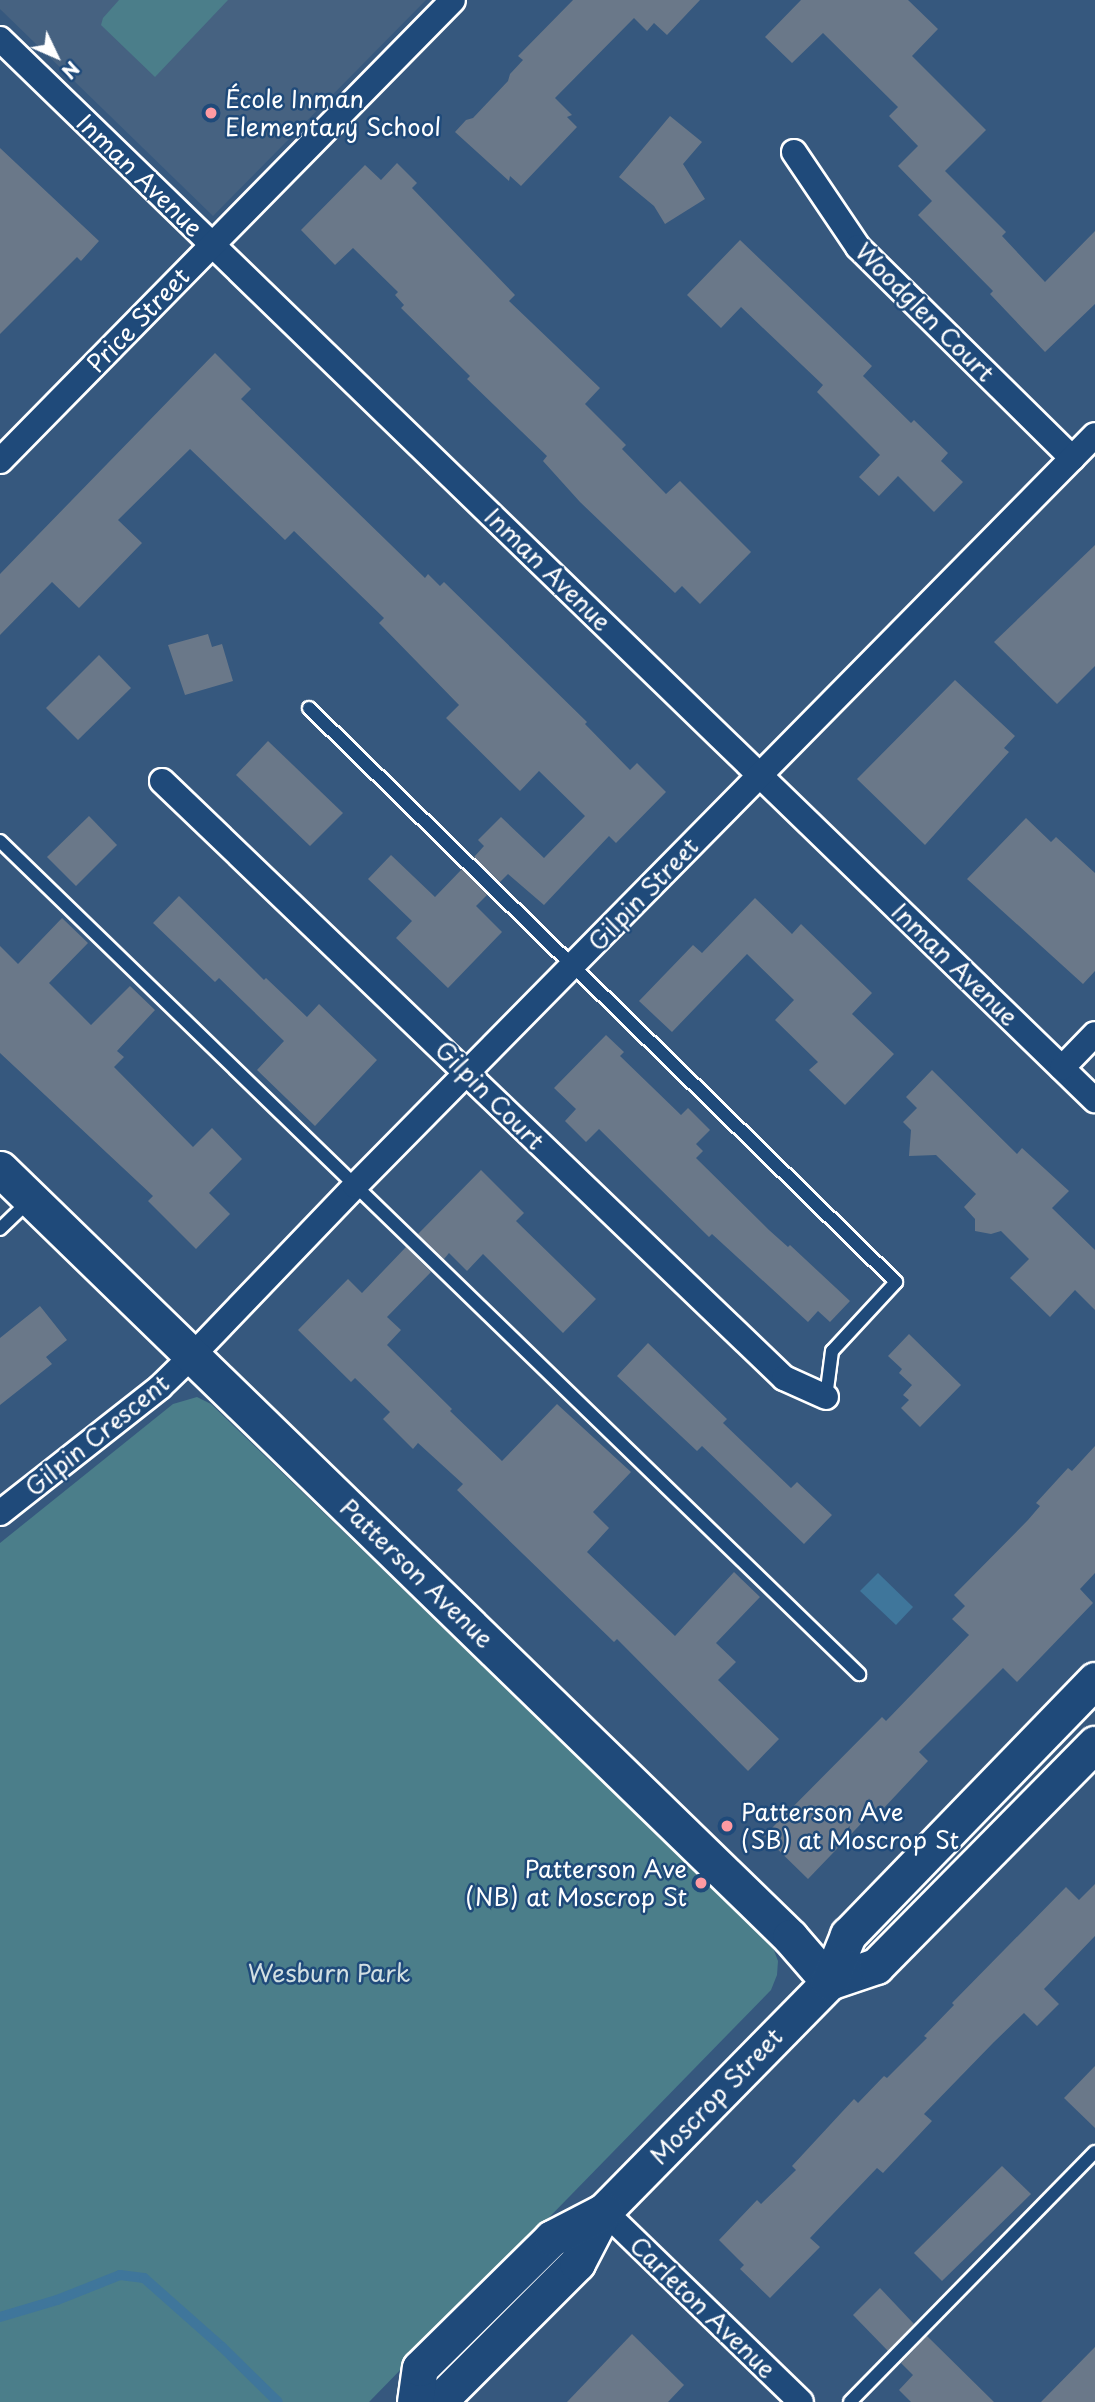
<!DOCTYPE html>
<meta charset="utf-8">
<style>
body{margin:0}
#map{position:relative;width:1095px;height:2402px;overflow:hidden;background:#36587e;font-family:"Playpen Sans",sans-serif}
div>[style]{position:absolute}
.built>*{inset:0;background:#466281}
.green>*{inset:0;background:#4b7e8a}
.water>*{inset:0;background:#3f769b}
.stream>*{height:10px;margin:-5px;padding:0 5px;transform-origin:5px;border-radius:5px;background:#3f769b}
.building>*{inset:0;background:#6a7889}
.roads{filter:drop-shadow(2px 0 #fff) drop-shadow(-2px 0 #fff) drop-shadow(0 2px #fff) drop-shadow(0 -2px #fff)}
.lane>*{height:12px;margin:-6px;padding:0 6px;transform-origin:6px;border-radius:6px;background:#1f4a7a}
.street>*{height:24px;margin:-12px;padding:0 12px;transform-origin:12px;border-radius:12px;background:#1f4a7a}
.secondary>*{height:35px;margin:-17.5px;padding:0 17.5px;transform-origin:17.5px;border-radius:17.5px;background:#1f4a7a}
.dots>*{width:19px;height:19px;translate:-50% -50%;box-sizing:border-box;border:4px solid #1f4a7a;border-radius:50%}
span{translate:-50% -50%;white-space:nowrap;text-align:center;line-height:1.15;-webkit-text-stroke:5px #1f4a7a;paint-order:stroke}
.poi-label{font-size:24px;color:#fff}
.left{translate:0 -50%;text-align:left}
.right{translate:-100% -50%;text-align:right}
.street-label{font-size:24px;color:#fff}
.park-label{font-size:24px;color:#d2dfe2}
.north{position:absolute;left:21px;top:21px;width:70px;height:70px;-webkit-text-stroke:5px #1f4a7a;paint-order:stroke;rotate:134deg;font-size:19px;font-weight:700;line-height:28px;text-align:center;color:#fff}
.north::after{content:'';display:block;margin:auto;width:24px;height:32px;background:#fff;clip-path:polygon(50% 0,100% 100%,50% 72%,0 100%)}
</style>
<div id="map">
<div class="built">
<i style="clip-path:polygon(0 0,426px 0,213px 216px,0 9px)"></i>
</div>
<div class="green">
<i style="clip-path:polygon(119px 0,228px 0,155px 77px,101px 25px,103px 18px)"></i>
<i style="clip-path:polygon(197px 1397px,211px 1404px,772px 1945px,778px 1961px,777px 1975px,771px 1990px,369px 2402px,0 2402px,0 1543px,173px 1404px)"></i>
</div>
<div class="water">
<i style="clip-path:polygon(878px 1573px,913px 1607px,896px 1625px,860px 1591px)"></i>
</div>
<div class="stream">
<i style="left:0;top:2317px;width:59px;rotate:-16.6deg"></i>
<i style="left:57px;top:2300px;width:68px;rotate:-21.6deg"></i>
<i style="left:120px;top:2275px;width:24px;rotate:7deg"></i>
<i style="left:144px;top:2278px;width:104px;rotate:41.5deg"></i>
<i style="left:222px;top:2347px;width:78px;rotate:44.5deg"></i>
</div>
<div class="building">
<i style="clip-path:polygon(573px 0,700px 0,667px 35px,654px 23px,647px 31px,634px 18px,555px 98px,572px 115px,567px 117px,577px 127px,521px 186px,510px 176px,509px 181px,455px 132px,466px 120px,473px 118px,508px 81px,510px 74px,523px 60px,518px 56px)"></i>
<i style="clip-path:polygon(801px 0,908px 0,938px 29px,912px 56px,986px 130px,945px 171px,1006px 232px,1002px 236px,1045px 282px,1095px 231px,1095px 304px,1045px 352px,990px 294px,993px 291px,918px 215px,932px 201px,898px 166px,918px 146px,889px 116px,898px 107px,823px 33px,792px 63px,765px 37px)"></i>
<i style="clip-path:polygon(670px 116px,702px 142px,683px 164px,705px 199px,665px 224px,654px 206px,619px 177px)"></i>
<i style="clip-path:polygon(0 148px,99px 241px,81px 261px,77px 257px,0 334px)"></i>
<i style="clip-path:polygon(397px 163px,417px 183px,412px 188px,515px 295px,509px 301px,600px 388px,585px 404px,626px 445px,622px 449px,666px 494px,680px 481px,751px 552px,700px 604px,682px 586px,675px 593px,580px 502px,543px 461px,547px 456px,467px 379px,470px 376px,401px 308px,404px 305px,395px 295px,398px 292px,353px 248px,335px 265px,301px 230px,365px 165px,381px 180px)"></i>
<i style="clip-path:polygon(740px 240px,872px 366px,863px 376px,911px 423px,914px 420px,948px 453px,941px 461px,963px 482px,934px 512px,898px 476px,879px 496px,859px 477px,880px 455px,817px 392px,823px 385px,741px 307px,721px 328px,687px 295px)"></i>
<i style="clip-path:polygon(215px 353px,251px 389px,241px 399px,425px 578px,428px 574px,440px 586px,444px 582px,587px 722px,585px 724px,630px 770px,637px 763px,666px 792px,616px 843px,609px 836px,544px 905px,508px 874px,500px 882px,474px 857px,484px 846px,478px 840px,501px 817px,544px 858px,585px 816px,539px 771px,520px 791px,446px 718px,459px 705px,379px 623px,384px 618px,294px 531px,285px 540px,190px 449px,118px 520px,142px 543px,79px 608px,52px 582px,0 635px,0 574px)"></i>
<i style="clip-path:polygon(1095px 545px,1095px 666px,1057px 704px,994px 642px)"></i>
<i style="clip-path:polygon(208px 634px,212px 647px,222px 644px,233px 681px,185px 695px,168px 645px)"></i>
<i style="clip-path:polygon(99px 655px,131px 688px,78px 740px,46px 708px)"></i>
<i style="clip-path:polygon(955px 680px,1015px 736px,1004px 748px,1009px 752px,925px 845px,857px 779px)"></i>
<i style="clip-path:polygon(268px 741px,343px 813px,310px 846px,236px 775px)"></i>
<i style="clip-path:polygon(89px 816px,117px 845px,76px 886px,47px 857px)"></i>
<i style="clip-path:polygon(1026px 818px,1051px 842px,1056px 837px,1095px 873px,1095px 971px,1083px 984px,967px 879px)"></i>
<i style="clip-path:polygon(391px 855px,435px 897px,462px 869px,487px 895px,476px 906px,502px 932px,448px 988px,396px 938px,412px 921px,368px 879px)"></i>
<i style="clip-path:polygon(179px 896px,264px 980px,266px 978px,307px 1017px,319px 1004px,377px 1060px,315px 1126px,257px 1070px,284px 1041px,219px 978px,215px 982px,153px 923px)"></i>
<i style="clip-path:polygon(755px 898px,792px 934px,801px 924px,872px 993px,852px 1014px,894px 1054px,845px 1105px,809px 1070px,818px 1062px,775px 1020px,794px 1000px,747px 954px,672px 1032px,639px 1001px,693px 945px,702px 953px)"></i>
<i style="clip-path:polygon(62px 918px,88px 943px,49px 983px,91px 1025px,130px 986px,155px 1010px,117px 1051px,124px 1057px,114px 1067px,193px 1147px,212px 1128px,242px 1159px,209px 1193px,230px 1214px,196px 1249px,148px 1201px,153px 1196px,0 1053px,0 946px,18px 964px)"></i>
<i style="clip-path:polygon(606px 1035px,624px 1052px,620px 1056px,681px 1115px,688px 1108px,710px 1130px,696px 1144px,703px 1151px,696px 1158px,769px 1230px,788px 1247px,790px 1245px,850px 1301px,830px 1322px,818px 1311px,808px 1322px,712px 1234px,709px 1237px,599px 1129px,586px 1142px,565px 1121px,576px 1109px,554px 1088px)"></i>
<i style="clip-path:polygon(932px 1070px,1017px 1154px,1022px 1148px,1069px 1191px,1052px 1208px,1095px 1250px,1095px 1310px,1075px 1290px,1050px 1317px,1010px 1278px,1029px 1259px,1001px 1231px,991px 1234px,975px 1231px,975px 1219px,964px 1207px,976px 1194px,936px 1155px,909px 1156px,911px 1130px,903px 1122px,917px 1108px,906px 1097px)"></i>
<i style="clip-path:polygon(481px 1170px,524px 1213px,516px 1221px,596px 1299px,563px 1333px,483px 1254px,467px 1271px,449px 1253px,444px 1259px,418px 1234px)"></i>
<i style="clip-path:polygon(406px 1247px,431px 1272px,387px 1317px,401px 1330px,387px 1345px,452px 1409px,450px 1411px,502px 1461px,557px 1404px,631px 1472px,593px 1512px,609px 1528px,587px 1552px,675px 1636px,734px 1572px,760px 1597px,716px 1643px,736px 1662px,718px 1680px,779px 1739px,748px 1771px,617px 1639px,614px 1642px,457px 1490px,463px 1484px,418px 1443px,413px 1449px,383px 1419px,390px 1412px,355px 1378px,351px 1382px,298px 1330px,348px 1279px,362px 1293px)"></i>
<i style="clip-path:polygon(40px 1306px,67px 1340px,46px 1357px,52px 1364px,0 1405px,0 1338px)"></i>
<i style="clip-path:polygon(909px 1334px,961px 1385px,920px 1427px,901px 1408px,909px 1400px,903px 1395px,912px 1385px,899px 1373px,902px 1369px,888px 1356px)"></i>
<i style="clip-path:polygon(648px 1343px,727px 1419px,723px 1423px,791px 1488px,797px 1482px,832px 1515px,804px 1544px,702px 1446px,697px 1451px,617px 1376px)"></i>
<i style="clip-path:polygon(1095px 1446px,1095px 1573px,1080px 1589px,1093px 1603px,1017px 1682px,1003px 1668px,919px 1752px,928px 1761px,882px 1810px,878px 1806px,808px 1879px,764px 1836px,882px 1717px,886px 1721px,969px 1635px,952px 1619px,965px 1606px,954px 1595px,1028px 1520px,1040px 1506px,1036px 1503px,1068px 1468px,1072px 1471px)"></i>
<i style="clip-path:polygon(1095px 1884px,1095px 1936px,1044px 1989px,1059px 2004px,1037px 2026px,1024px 2013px,993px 2043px,924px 2114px,932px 2121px,883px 2173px,877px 2168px,810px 2238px,820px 2247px,770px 2298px,740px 2269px,744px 2265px,719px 2240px,757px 2200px,761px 2204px,796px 2170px,792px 2166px,854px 2099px,858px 2103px,884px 2076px,887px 2078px,927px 2038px,924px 2036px,954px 2005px,952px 2003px,1066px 1887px,1079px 1900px)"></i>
<i style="clip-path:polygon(1095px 2066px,1095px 2128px,1064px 2098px)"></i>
<i style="clip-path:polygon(1002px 2166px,1031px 2194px,942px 2281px,914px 2253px)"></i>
<i style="clip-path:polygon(880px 2288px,914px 2324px,888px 2351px,853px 2315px)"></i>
<i style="clip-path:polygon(632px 2334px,684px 2385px,668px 2402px,567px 2402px)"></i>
<i style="clip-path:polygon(927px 2336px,994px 2402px,911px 2402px,899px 2390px,913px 2375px,901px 2363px)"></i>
<i style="clip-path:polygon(1095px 2347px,1095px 2402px,1041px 2402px)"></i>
</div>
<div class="roads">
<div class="lane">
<i style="left:309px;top:708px;width:821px;rotate:44.36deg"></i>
<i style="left:896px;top:1282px;width:94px;rotate:132.8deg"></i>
<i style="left:832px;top:1351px;width:46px;rotate:97.4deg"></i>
<i style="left:0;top:841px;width:1197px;rotate:44.12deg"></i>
<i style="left:0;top:1229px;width:42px;rotate:-44deg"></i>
<i style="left:850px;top:2402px;width:350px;rotate:-45.6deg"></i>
</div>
<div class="street">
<i style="left:0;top:39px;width:1525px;rotate:44.1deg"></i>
<i style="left:794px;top:152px;width:115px;rotate:56deg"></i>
<i style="left:858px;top:247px;width:301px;rotate:44.6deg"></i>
<i style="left:0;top:461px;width:646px;rotate:-45.5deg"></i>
<i style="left:162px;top:781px;width:862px;rotate:43.83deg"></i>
<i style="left:784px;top:1378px;width:46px;rotate:24.3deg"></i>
<i style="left:1062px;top:1068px;width:47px;rotate:-45.9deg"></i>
<i style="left:0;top:1513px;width:204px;rotate:-38.2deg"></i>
<i style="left:160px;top:1387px;width:46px;rotate:-44.1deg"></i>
<i style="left:193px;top:1355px;width:234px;rotate:-46.2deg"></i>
<i style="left:355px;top:1186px;width:1054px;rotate:-45.42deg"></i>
<i style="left:604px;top:2211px;width:274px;rotate:44.1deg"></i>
</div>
<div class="secondary">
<i style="left:0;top:1169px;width:1102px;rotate:44.19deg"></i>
<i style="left:790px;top:1937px;width:60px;rotate:49.1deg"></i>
<i style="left:829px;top:1982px;width:50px;rotate:-18.8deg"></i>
<i style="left:876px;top:1966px;width:312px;rotate:-45.4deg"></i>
<i style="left:416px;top:2400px;width:26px;rotate:-4deg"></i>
<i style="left:442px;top:2398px;width:191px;rotate:-45deg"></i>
<i style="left:577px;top:2263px;width:59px;rotate:-62.6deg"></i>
<i style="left:604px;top:2211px;width:321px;rotate:-45.5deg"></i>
<i style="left:829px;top:1982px;width:51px;rotate:-68deg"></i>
<i style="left:848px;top:1935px;width:355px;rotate:-45.9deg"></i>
<i style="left:415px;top:2402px;width:34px;rotate:-82deg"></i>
<i style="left:420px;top:2368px;width:185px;rotate:-44.6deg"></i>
<i style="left:552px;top:2238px;width:59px;rotate:-27.4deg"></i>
</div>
</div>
<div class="dots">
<i style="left:211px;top:113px;background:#ff9aa2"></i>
<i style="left:727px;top:1826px;background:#ff9aa2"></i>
<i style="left:701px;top:1883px;background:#ff9aa2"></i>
</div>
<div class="poi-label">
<span class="left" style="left:225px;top:113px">École Inman<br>Elementary School</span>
<span class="left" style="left:741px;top:1826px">Patterson Ave<br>(SB) at Moscrop St</span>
<span class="right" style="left:687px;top:1883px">Patterson Ave<br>(NB) at Moscrop St</span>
</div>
<div class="street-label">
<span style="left:140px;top:175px;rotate:44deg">Inman Avenue</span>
<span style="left:925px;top:312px;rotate:45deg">Woodglen Court</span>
<span style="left:138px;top:320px;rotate:-46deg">Price Street</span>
<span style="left:548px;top:569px;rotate:44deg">Inman Avenue</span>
<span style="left:643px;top:894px;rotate:-46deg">Gilpin Street</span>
<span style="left:955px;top:964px;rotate:44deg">Inman Avenue</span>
<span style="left:490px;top:1095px;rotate:45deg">Gilpin Court</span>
<span style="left:97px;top:1435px;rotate:-39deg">Gilpin Crescent</span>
<span style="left:417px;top:1573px;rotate:44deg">Patterson Avenue</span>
<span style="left:716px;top:2096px;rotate:-46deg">Moscrop Street</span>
<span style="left:703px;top:2307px;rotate:44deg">Carleton Avenue</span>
</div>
<div class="park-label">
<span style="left:329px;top:1973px">Wesburn Park</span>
</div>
<div class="north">N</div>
</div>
